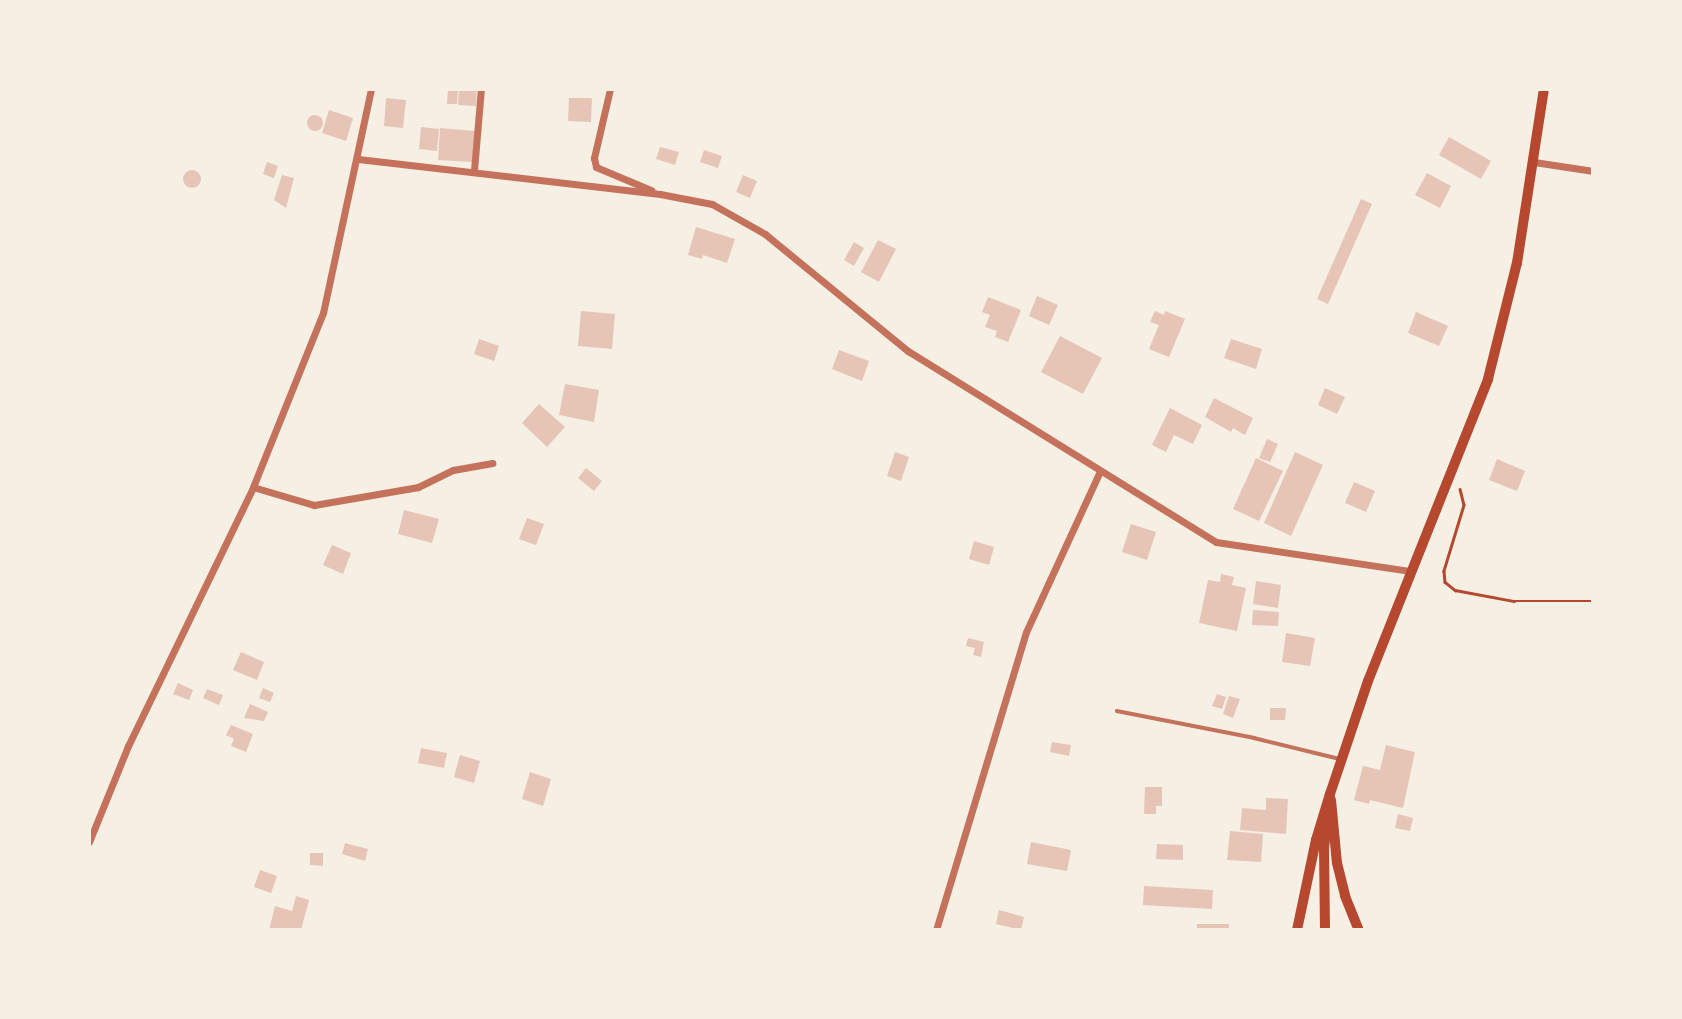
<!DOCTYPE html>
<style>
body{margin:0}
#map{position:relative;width:1682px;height:1019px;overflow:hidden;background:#f6efe4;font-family:"Sofia Sans Condensed",sans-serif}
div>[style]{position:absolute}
.building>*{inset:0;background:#e6c5b7}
.round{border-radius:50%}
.path>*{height:2.5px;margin:-1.25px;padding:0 1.25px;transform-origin:1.25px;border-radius:1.25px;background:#b5482f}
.service>*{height:3.5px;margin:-1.75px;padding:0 1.75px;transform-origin:1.75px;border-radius:1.75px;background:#c5725c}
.minor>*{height:7px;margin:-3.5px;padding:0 3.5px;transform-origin:3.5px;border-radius:3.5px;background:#c5725c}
.primary>*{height:10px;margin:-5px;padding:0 5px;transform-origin:5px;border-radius:5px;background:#b5482f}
.trunk>*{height:10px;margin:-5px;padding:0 5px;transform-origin:5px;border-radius:5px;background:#b5482f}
span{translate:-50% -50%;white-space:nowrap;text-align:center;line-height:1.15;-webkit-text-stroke:7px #f6efe4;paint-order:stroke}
.frame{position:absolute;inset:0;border:91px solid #f6efe4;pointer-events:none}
</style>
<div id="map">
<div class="building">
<i style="clip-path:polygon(448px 89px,458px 89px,457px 104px,447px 104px)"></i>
<i style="clip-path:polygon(459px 89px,477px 89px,476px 106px,458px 105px)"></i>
<i style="clip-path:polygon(386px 98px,406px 100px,403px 128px,384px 126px)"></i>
<i style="clip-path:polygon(569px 98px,592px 98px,591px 122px,568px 121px)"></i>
<i style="clip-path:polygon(329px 110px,353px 118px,346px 141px,322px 133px)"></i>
<i class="round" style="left:307px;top:115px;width:16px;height:16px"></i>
<i style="clip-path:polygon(421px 127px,439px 129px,437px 151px,419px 149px)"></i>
<i style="clip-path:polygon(440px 128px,475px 131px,472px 162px,438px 160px)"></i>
<i style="clip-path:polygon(1449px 137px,1491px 161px,1481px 179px,1439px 155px)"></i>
<i style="clip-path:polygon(660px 147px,679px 152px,675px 165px,656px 159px)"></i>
<i style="clip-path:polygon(704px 150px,722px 156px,718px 168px,700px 162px)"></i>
<i style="clip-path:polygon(267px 162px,278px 166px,274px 178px,263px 174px)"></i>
<i class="round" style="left:183px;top:170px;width:18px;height:18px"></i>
<i style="clip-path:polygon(1427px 173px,1451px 186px,1440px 208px,1415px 195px)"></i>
<i style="clip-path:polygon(282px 175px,294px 178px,286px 208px,274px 200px)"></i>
<i style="clip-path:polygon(743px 175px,757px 181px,750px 198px,736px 192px)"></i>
<i style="clip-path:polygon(1361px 199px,1372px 204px,1328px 304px,1317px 299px)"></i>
<i style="clip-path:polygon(696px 227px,735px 239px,727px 263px,703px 255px,702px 259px,688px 255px)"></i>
<i style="clip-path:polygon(878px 240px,896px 249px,879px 282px,861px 272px)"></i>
<i style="clip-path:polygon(854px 242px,864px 248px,854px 266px,844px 260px)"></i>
<i style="clip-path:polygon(1037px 296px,1058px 305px,1049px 325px,1029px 316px)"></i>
<i style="clip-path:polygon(988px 297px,1021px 310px,1008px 342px,995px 337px,997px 331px,985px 327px,990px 315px,982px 312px)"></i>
<i style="clip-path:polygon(581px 311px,615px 314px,612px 349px,578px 346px)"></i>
<i style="clip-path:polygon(1155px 311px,1164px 315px,1165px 311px,1185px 319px,1169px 357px,1149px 349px,1159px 325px,1150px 322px)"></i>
<i style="clip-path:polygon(1416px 312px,1448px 326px,1439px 346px,1408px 333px)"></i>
<i style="clip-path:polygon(1060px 336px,1102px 358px,1083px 394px,1041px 372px)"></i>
<i style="clip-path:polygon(479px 339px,499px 346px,494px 361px,474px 354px)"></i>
<i style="clip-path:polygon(1231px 339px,1262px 349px,1256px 369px,1224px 358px)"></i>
<i style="clip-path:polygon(839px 350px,869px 361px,862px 381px,832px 369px)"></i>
<i style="clip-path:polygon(565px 384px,599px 390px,594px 422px,559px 415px)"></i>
<i style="clip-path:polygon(1325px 388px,1345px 397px,1337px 414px,1318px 405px)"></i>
<i style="clip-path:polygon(1214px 398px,1253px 418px,1245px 435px,1233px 428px,1231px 432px,1205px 417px)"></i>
<i style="clip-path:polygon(539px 404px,565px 427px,547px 447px,522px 423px)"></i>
<i style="clip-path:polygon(1170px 408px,1202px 425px,1193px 444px,1174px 435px,1166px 452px,1152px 445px)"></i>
<i style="clip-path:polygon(1267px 439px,1278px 444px,1270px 462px,1259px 458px)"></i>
<i style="clip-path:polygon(895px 452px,909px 457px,901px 481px,887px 476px)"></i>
<i style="clip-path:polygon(1295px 452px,1323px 465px,1291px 536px,1264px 523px)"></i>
<i style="clip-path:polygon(1256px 458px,1283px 471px,1259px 521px,1233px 509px)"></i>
<i style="clip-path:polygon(1497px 459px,1525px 471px,1517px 491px,1489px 480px)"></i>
<i style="clip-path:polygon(586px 468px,602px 481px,594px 491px,578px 478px)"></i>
<i style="clip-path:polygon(1354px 482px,1375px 491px,1366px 512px,1345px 503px)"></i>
<i style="clip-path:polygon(404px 510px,439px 519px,432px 543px,398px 534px)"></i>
<i style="clip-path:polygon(527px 518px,544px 524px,536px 545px,519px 539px)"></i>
<i style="clip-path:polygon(1131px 524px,1156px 532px,1147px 560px,1122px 552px)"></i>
<i style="clip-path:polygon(974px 541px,994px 547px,989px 565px,969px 559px)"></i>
<i style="clip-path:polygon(332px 545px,351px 553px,343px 574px,323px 565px)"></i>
<i style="clip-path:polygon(1221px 574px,1234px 577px,1232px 585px,1246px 588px,1237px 631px,1199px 623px,1208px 580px,1220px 582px)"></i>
<i style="clip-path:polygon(1256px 581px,1281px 585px,1278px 608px,1253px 604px)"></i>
<i style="clip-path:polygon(1253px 610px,1279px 612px,1278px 626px,1252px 625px)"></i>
<i style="clip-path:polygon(1286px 633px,1315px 638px,1310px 666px,1282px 662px)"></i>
<i style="clip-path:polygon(968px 638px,984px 642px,981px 657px,973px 655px,975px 648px,966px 646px)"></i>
<i style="clip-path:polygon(241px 652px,264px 662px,257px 680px,233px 670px)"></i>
<i style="clip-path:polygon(178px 683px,193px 690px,189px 700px,173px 694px)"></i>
<i style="clip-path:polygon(263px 688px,274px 693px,270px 702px,259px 698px)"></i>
<i style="clip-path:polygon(207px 689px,223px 695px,219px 705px,203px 698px)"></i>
<i style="clip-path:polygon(1217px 694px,1226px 697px,1222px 709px,1212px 706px)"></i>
<i style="clip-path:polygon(1229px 696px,1240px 699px,1233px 718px,1223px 714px)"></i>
<i style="clip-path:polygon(250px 704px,268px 712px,264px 721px,244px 718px)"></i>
<i style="clip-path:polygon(1270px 708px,1286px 708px,1285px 720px,1270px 720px)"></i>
<i style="clip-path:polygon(231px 725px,253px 734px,246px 752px,231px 746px,234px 739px,226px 735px)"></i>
<i style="clip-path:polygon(1052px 742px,1071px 745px,1069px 756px,1050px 752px)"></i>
<i style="clip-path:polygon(1386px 745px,1415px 752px,1403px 808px,1370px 800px,1369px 804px,1354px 800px,1363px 766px,1380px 770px)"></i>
<i style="clip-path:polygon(421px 748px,447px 753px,444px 768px,418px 763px)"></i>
<i style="clip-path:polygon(460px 755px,480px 761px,474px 783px,454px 777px)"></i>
<i style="clip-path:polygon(530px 772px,551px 779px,543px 806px,522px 799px)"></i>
<i style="clip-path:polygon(1145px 787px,1162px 787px,1162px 806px,1156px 806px,1156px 814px,1144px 814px)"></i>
<i style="clip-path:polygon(1266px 798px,1288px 799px,1286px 834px,1240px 830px,1242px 808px,1266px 810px)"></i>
<i style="clip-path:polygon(1398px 814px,1413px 818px,1410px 831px,1395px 828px)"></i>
<i style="clip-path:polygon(1230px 831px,1263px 834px,1261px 862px,1227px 860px)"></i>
<i style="clip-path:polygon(1031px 842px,1071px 850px,1067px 871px,1027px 864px)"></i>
<i style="clip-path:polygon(345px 843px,368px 849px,365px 861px,342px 854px)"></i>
<i style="clip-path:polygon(1157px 844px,1183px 845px,1183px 860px,1156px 859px)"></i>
<i style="clip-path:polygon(310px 853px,323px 853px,323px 866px,310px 865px)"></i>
<i style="clip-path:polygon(260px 870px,277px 876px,271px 893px,254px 887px)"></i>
<i style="clip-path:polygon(1144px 886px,1213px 890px,1212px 909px,1143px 905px)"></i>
<i style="clip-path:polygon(296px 896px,309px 900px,301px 930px,269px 930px,275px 906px,292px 911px)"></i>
<i style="clip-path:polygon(999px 910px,1024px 917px,1021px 930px,996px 924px)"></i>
<i style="clip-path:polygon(1197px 924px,1229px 924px,1229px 930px,1197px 930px)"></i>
</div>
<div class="path">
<i style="left:1460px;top:489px;width:16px;rotate:76deg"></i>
<i style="left:1464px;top:505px;width:69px;rotate:106.9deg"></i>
<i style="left:1444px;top:571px;width:11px;rotate:85deg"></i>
<i style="left:1445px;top:582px;width:13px;rotate:39deg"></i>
<i style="left:1455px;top:590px;width:60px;rotate:10.6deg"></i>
<i style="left:1514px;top:601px;width:79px"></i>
</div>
<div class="service">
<i style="left:1117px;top:711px;width:140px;rotate:11.1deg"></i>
<i style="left:1254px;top:738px;width:89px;rotate:13.7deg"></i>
</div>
<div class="minor">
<i style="left:610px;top:89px;width:71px;rotate:103.1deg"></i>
<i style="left:594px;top:158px;width:9px;rotate:77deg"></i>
<i style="left:596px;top:167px;width:60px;rotate:22.7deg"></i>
<i style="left:358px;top:159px;width:304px;rotate:6.6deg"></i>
<i style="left:660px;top:194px;width:53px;rotate:10.9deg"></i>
<i style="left:712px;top:204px;width:61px;rotate:29.5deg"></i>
<i style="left:765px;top:234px;width:185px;rotate:39.3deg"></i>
<i style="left:908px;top:351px;width:362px;rotate:31.8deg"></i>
<i style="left:1216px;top:542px;width:197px;rotate:8.5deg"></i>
<i style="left:1534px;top:162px;width:60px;rotate:8.7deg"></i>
<i style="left:474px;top:170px;width:81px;rotate:-85.1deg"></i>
<i style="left:253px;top:487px;width:64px;rotate:16.4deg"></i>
<i style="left:314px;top:505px;width:106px;rotate:-9.8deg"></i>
<i style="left:418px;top:487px;width:39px;rotate:-26deg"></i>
<i style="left:453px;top:470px;width:40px;rotate:-10deg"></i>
<i style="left:89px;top:842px;width:104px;rotate:-67.9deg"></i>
<i style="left:128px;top:746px;width:288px;rotate:-64.2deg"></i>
<i style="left:253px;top:487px;width:188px;rotate:-68.1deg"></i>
<i style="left:323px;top:313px;width:229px;rotate:-77.9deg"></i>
<i style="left:936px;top:930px;width:311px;rotate:-73.2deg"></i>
<i style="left:1026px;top:632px;width:177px;rotate:-65.3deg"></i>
</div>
<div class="primary">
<i style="left:1325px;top:930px;width:81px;rotate:-90.7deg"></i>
<i style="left:1324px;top:849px;width:55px;rotate:-83.8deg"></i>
<i style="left:1330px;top:794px;width:119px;rotate:-71.4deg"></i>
<i style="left:1368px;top:681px;width:325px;rotate:-68.3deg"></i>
<i style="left:1488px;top:379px;width:120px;rotate:-76deg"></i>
<i style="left:1517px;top:263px;width:176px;rotate:-81.2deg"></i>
</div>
<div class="trunk">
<i style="left:1331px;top:800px;width:63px;rotate:84.6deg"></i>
<i style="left:1337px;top:863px;width:34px;rotate:76deg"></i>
<i style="left:1345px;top:896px;width:37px;rotate:68deg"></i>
<i style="left:1297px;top:930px;width:92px;rotate:-78.1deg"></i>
<i style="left:1316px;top:840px;width:48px;rotate:-73.1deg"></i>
</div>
<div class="frame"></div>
</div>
